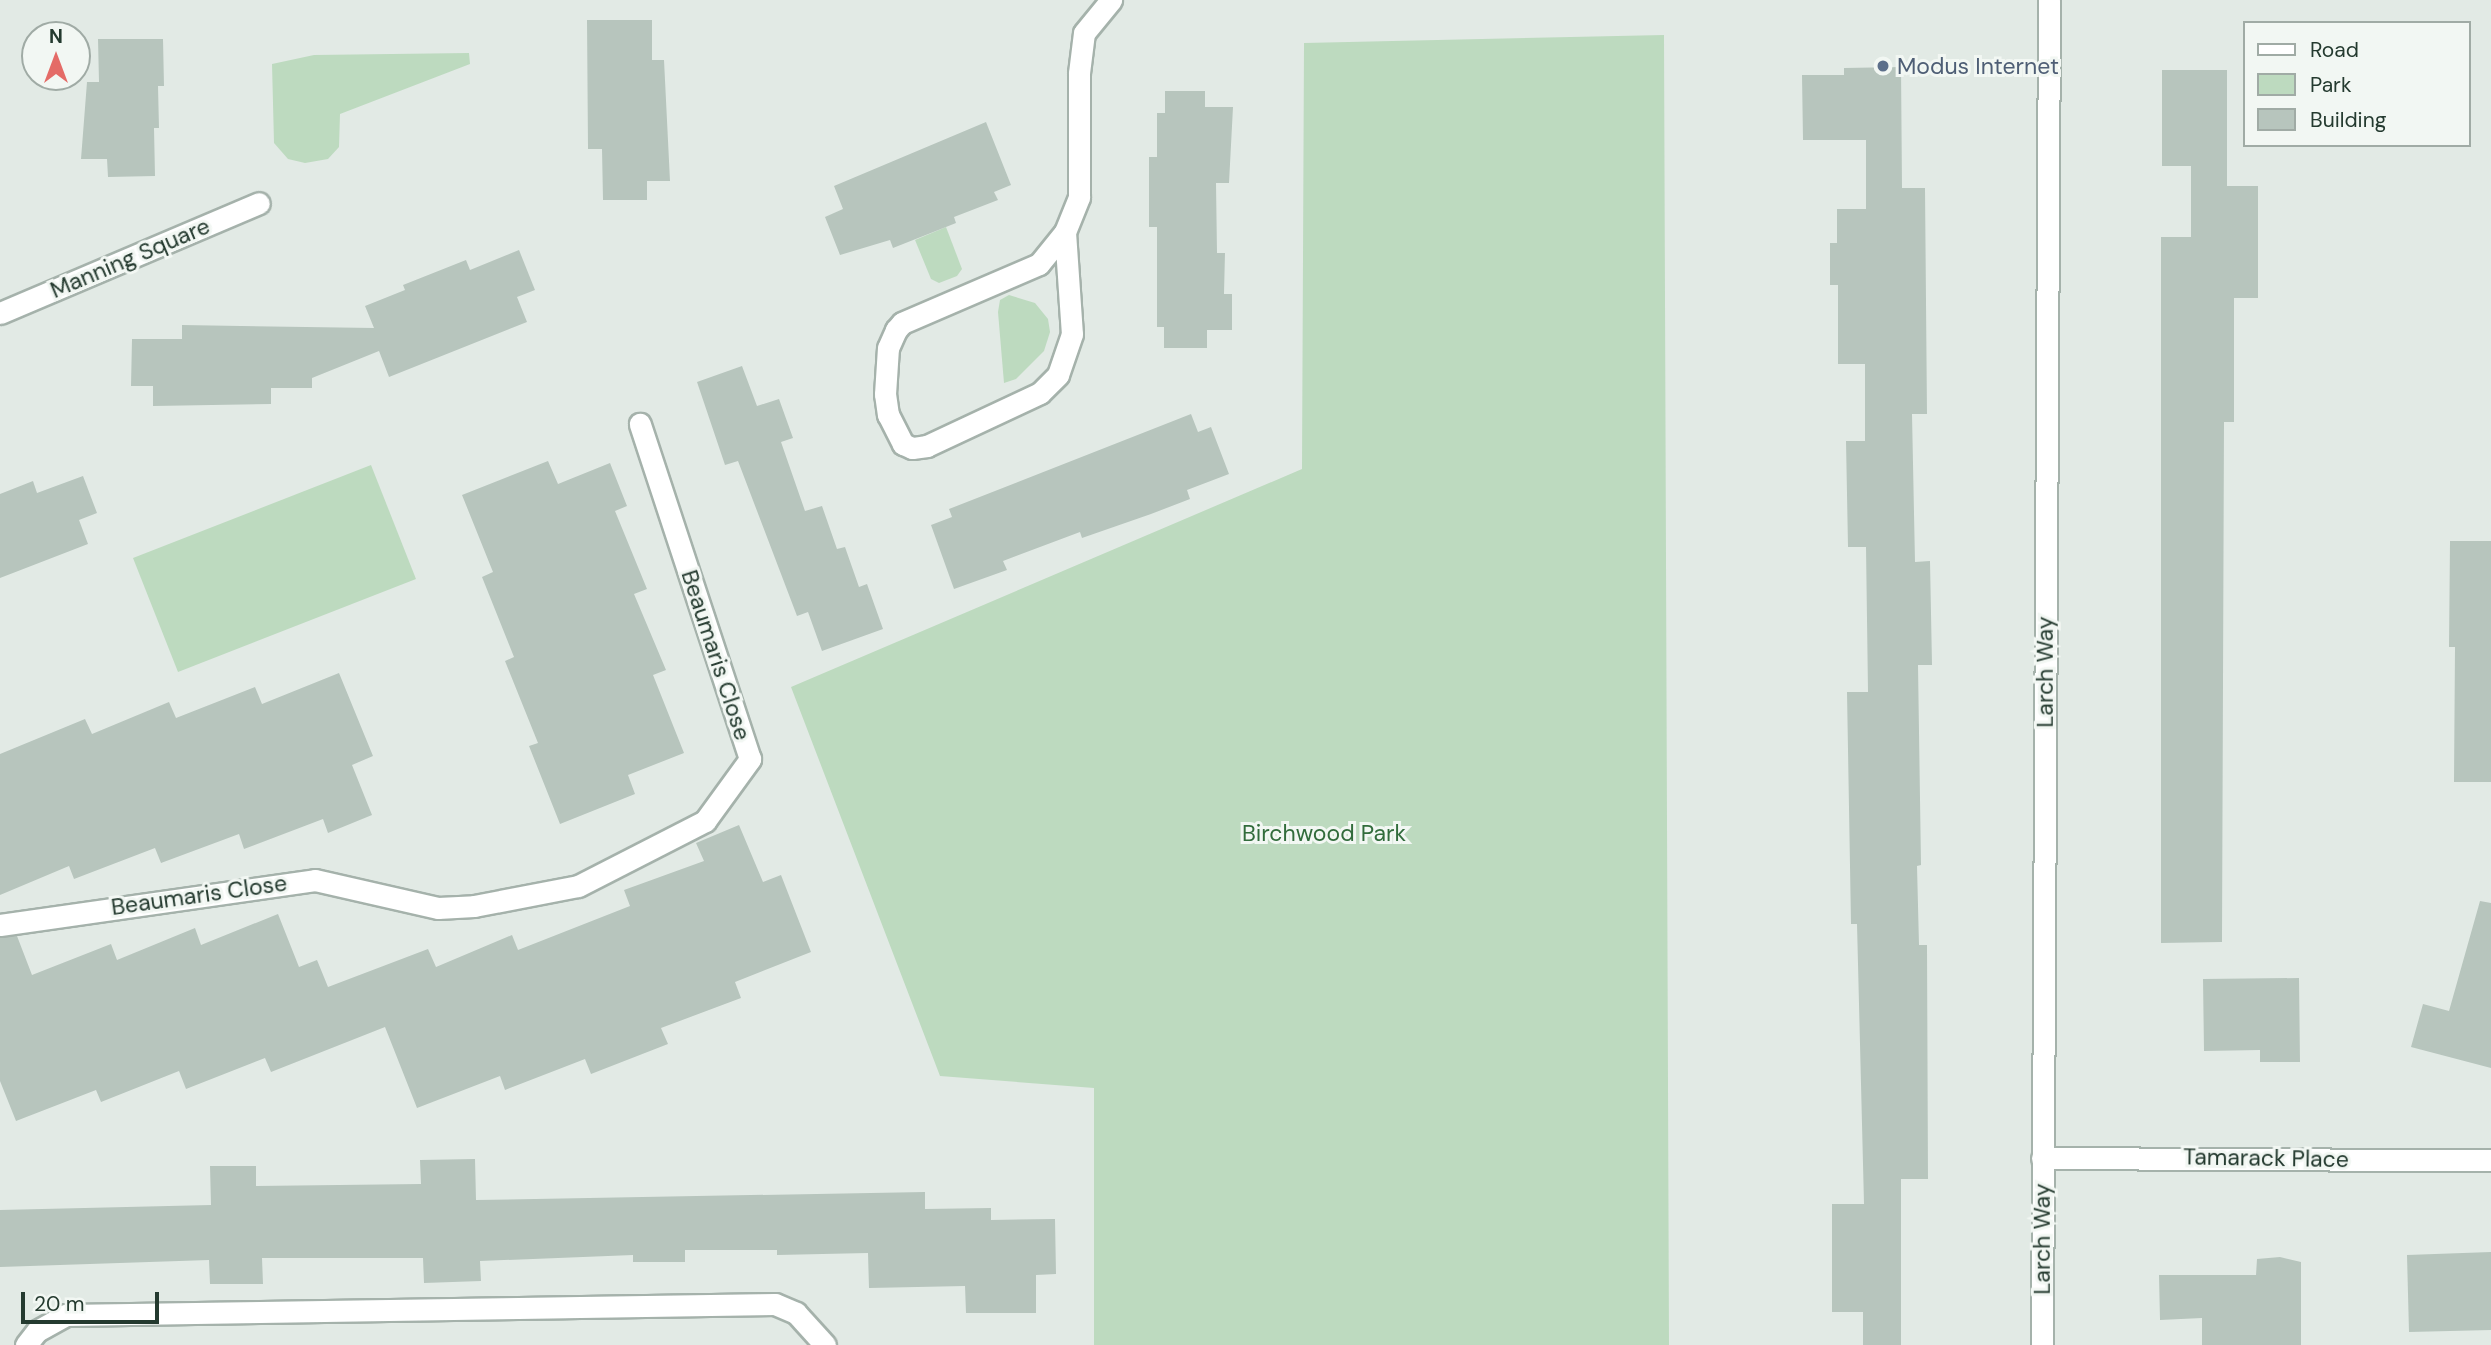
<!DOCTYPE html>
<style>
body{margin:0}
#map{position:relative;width:2491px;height:1345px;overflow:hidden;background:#e2eae5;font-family:"DM Sans",sans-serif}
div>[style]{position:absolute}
.green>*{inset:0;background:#bddabf}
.building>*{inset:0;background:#b7c5bd}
.roads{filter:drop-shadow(2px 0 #a5b2ab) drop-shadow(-2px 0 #a5b2ab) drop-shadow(0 2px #a5b2ab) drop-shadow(0 -2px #a5b2ab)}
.service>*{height:21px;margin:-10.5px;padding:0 10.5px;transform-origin:10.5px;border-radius:10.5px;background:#fff}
.minor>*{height:21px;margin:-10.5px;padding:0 10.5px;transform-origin:10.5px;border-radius:10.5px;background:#fff}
.dots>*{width:19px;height:19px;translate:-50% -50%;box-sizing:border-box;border:4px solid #f2f7f3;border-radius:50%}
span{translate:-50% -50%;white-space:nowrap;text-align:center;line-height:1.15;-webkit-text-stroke:6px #f2f7f3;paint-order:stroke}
.service-label{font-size:23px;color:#4e5e75}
.left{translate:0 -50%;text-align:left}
.street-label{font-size:23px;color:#243a2f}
.park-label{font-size:23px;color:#326c3c}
.legend{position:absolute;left:2243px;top:21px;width:228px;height:126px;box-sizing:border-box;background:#f2f7f3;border:2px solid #a0aba5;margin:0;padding:9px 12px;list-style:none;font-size:21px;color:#243a2f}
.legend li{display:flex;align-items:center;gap:14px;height:35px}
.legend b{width:35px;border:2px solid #a0aba5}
.north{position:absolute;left:21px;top:21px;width:70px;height:70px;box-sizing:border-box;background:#f2f7f3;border:2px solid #a0aba5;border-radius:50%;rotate:0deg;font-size:19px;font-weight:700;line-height:28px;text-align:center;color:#243a2f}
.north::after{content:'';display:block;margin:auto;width:24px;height:32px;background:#e46b67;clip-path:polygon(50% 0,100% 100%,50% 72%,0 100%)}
.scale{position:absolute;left:21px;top:1292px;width:138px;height:32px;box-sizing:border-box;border:4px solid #243a2f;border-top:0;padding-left:9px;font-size:21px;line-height:24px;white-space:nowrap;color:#243a2f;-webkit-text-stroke:5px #f2f7f3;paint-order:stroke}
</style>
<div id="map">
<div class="green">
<i style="clip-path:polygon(1664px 35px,1669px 1345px,1094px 1345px,1094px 1088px,940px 1076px,791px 687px,1302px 469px,1304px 43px)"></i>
<i style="clip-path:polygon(469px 53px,470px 64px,340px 114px,339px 147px,328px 159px,305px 163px,288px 159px,274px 143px,272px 64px,314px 55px)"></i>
<i style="clip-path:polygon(946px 227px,962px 269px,957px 276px,939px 283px,931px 279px,915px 240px)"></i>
<i style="clip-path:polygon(1009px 295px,1035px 303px,1048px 319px,1050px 332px,1044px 351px,1016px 379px,1004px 383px,998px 312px,1000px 300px)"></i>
<i style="clip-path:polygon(371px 465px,416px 579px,178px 672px,133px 558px)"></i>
</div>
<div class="building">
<i style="clip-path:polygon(587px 20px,652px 20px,652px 60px,664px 60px,670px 181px,647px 181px,647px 200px,603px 200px,602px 149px,588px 149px)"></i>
<i style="clip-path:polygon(98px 39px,163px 39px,164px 86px,158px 86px,159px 128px,154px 128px,155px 176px,108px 177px,107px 159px,81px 159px,87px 82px,99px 82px)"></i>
<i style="clip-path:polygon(1901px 67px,1902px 188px,1925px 188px,1927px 414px,1912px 414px,1915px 562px,1930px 561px,1932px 665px,1918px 665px,1921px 865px,1917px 866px,1919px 945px,1927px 945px,1928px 1179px,1901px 1179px,1901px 1345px,1863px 1345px,1863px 1312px,1832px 1312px,1832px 1204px,1864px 1204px,1857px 924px,1851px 924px,1847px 692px,1868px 692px,1866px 547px,1848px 547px,1846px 441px,1865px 441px,1865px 364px,1838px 364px,1838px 285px,1830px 285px,1830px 243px,1837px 243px,1837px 209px,1866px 209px,1866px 140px,1803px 140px,1802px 75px,1844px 75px,1844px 68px)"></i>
<i style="clip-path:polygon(2162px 70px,2227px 70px,2227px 186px,2258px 186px,2258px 298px,2234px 298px,2234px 422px,2224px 422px,2222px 942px,2161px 943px,2161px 237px,2191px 237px,2191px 166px,2162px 166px)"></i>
<i style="clip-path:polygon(1165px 91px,1205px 91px,1205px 107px,1233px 107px,1229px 183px,1216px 183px,1217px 253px,1225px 253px,1224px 294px,1232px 294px,1232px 330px,1207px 330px,1207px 348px,1164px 348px,1164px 327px,1157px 327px,1157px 227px,1149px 227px,1149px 157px,1157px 157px,1157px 113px,1165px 113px)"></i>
<i style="clip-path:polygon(986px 122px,1011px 185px,994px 192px,998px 200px,954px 217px,956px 223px,893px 248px,890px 240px,840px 255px,825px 217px,843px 209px,834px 186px)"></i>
<i style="clip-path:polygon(519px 250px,535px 290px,517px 297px,527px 322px,389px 377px,379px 351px,312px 378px,312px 388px,271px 388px,271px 404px,153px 406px,153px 386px,131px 386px,132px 339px,182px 339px,182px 325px,374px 328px,365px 306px,405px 290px,403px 285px,466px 260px,470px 270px)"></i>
<i style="clip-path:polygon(742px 366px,757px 406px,779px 399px,793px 438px,781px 442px,805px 511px,822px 506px,837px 549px,845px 547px,859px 587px,867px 584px,883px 629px,822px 651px,808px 612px,797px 616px,738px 461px,725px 465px,697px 382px)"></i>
<i style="clip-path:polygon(1191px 414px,1198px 432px,1211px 427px,1229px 474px,1187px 490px,1190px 499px,1151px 514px,1082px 538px,1080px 532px,1003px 561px,1007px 570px,954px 589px,931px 525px,952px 517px,949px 509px)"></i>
<i style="clip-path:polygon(548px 461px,558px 484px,610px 463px,627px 506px,615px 511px,647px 589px,634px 594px,666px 670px,653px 675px,684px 753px,628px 775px,635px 794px,560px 824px,529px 746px,538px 743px,505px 661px,514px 657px,482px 577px,493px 572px,462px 495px)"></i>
<i style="clip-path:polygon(83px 476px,97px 513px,79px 520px,88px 544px,0 578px,0 494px,33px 481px,37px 493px)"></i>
<i style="clip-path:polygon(2450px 541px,2491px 541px,2491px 782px,2454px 782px,2455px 647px,2449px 647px)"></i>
<i style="clip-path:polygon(339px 673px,373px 756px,352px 765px,372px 815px,328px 833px,323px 819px,244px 849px,239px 834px,161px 863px,155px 848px,74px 879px,69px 866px,0 895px,0 754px,85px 719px,92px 734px,169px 702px,176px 718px,255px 687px,262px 704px)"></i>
<i style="clip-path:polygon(739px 825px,763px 882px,781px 875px,811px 952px,735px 982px,741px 998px,661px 1028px,668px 1044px,591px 1074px,585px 1059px,505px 1090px,500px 1076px,417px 1108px,385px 1027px,271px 1072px,265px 1058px,186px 1089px,179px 1071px,101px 1102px,96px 1090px,16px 1121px,0 1081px,0 938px,17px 936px,32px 975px,111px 944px,117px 960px,195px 928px,201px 945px,278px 914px,299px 967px,317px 960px,328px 987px,428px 949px,436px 967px,512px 935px,518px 950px,630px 906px,624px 890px,704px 861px,696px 843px)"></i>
<i style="clip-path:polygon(2480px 901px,2491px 903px,2491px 1068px,2411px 1047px,2423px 1004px,2449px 1011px)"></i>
<i style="clip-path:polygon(2299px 978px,2300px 1062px,2260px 1062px,2260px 1050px,2204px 1051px,2203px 979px)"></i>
<i style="clip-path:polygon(475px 1159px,476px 1200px,925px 1192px,925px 1209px,991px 1208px,991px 1220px,1055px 1219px,1056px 1274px,1036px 1275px,1036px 1313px,966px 1313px,965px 1286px,869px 1288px,868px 1253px,777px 1255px,777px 1250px,685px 1250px,685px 1262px,633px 1262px,633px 1255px,480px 1261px,481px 1281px,424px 1283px,423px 1258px,262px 1258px,263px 1284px,210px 1284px,209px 1260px,0 1267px,0 1210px,211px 1205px,210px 1166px,256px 1166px,256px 1186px,421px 1184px,420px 1160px)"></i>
<i style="clip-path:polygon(2491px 1252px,2491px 1330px,2409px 1332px,2407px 1255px)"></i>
<i style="clip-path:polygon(2280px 1257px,2301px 1262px,2301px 1345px,2202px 1345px,2202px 1318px,2160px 1320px,2159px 1275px,2256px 1275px,2257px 1259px)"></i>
</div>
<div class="roads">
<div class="service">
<i style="left:1065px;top:232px;width:102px;rotate:86.1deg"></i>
<i style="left:1072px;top:334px;width:43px;rotate:108.9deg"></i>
<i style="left:1058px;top:375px;width:25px;rotate:135deg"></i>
<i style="left:1040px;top:393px;width:125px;rotate:154.9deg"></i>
<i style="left:927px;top:446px;width:15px;rotate:172deg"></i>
<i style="left:912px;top:448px;width:10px;rotate:-156deg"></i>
<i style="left:903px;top:444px;width:33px;rotate:-117deg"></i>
<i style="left:888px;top:415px;width:21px;rotate:-98deg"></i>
<i style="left:885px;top:394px;width:46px;rotate:-86.3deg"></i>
<i style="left:888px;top:348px;width:20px;rotate:-66deg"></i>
<i style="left:896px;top:330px;width:9px;rotate:-49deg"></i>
<i style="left:902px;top:323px;width:149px;rotate:-23.3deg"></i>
<i style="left:1039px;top:264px;width:41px;rotate:-50.9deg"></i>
<i style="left:1065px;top:232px;width:38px;rotate:-68deg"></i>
<i style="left:1079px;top:197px;width:124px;rotate:-90deg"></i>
<i style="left:1079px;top:73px;width:40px;rotate:-82.9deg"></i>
<i style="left:1084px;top:33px;width:43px;rotate:-50.7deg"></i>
<i style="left:0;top:313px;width:281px;rotate:-23deg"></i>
<i style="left:0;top:925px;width:318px;rotate:-8.1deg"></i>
<i style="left:315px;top:880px;width:126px;rotate:12.8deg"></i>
<i style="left:438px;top:908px;width:36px;rotate:-3deg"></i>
<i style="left:474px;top:906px;width:106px;rotate:-10.9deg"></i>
<i style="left:578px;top:886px;width:143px;rotate:-27.1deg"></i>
<i style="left:705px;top:821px;width:77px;rotate:-54deg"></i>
<i style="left:750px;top:759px;width:353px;rotate:-108.2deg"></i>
<i style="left:26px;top:1345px;width:18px;rotate:-52deg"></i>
<i style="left:37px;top:1331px;width:33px;rotate:-29deg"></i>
<i style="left:66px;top:1315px;width:709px;rotate:-0.89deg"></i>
<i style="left:775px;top:1304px;width:23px;rotate:23deg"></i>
<i style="left:796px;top:1313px;width:43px;rotate:47.8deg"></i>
</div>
<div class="minor">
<i style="left:2042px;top:1158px;width:449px;rotate:0.3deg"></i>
<i style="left:2042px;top:1345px;width:1345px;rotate:-89.7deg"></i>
</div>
</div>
<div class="dots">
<i style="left:1883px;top:66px;background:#5c6f8a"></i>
</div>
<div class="service-label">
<span class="left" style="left:1897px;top:66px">Modus Internet</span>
</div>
<div class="street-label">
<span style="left:130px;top:258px;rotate:-23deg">Manning Square</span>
<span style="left:716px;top:655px;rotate:72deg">Beaumaris Close</span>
<span style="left:2045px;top:672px;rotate:-90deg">Larch Way</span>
<span style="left:199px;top:895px;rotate:-8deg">Beaumaris Close</span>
<span style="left:2266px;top:1158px;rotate:1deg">Tamarack Place</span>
<span style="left:2042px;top:1239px;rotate:-90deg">Larch Way</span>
</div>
<div class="park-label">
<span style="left:1324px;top:833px">Birchwood Park</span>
</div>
<ul class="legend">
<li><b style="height:9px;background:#fff"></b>Road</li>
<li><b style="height:19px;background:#bddabf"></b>Park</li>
<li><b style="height:19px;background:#b7c5bd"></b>Building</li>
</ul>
<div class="north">N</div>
<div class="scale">20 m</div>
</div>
